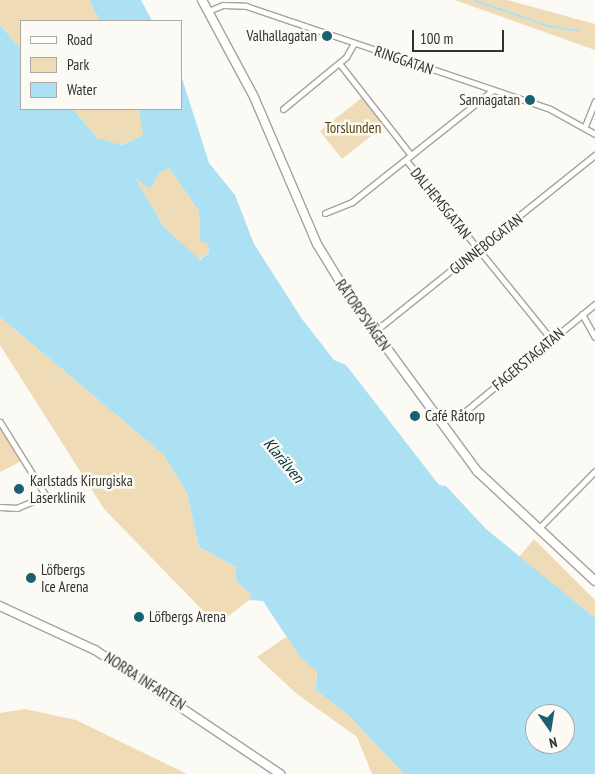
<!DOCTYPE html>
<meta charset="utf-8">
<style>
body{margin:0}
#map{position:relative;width:595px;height:774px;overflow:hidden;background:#fcfaf4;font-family:"PT Sans Narrow",sans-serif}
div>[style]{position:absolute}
.green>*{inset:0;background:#efdcb7}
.water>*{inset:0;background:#abe1f3}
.stream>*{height:2px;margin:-1px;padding:0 1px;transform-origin:1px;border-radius:1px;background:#abe1f3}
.roads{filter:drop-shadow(1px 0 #a5a39e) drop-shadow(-1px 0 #a5a39e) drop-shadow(0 1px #a5a39e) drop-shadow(0 -1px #a5a39e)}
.street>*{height:5px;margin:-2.5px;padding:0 2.5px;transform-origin:2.5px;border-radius:2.5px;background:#fff}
.secondary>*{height:8px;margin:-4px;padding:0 4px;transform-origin:4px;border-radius:4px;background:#fff}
.dots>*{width:14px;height:14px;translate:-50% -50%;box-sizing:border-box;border:2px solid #fcfaf4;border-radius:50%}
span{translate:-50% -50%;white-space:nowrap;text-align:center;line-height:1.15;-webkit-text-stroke:5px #fcfaf4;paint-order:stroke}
.poi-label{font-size:15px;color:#333230}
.right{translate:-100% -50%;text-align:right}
.left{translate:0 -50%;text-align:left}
.street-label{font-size:15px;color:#333230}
.park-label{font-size:15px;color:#57410d}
.water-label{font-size:16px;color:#00313e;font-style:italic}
.legend{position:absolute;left:20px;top:20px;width:162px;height:90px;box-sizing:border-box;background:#fcfaf4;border:1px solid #acaaa6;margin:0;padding:6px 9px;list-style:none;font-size:15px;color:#333230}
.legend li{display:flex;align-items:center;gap:10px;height:25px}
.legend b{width:25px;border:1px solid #acaaa6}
.north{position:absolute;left:525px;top:704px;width:50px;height:50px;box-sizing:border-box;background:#fcfaf4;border:1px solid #acaaa6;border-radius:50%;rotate:167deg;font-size:14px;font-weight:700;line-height:20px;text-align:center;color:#333230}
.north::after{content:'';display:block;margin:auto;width:18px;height:22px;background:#1b5f72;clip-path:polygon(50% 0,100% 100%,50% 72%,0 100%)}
.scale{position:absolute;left:412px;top:30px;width:92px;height:22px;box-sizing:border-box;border:2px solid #333230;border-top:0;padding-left:6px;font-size:15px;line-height:18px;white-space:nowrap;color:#333230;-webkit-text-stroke:4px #fcfaf4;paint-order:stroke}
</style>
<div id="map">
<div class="green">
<i style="clip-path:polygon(0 0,89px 0,100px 21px,21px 21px,21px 49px,0 25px)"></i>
<i style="clip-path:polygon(455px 0,507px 0,595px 24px,595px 50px)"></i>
<i style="clip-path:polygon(364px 96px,386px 124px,342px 159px,320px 131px)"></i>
<i style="clip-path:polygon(73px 109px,139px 109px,144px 135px,121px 145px,97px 138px)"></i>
<i style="clip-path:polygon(169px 168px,199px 211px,200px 240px,208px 244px,209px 252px,199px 260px,164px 227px,134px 177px)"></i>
<i style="clip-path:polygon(0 317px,164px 455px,187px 493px,199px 547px,236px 567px,236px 581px,251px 594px,249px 600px,217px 625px,104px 509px,0 345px)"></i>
<i style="clip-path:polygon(0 425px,22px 461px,0 472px)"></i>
<i style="clip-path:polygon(534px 539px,595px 600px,595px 618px,519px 557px)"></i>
<i style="clip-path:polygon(286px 637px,317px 672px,316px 690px,348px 715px,404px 774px,372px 774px,357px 737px,297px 694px,257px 657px)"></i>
<i style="clip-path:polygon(25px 709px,76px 720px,187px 774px,0 774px,0 713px)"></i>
</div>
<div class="water">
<i style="clip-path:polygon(89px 0,141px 0,152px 21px,100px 21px)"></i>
<i style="clip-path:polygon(evenodd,0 25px,21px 49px,21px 109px,73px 109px,97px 138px,122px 145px,143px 135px,139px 109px,181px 109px,181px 75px,209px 163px,235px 195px,254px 244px,302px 319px,334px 360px,346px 365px,439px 485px,446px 486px,486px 529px,595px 618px,595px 774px,404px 774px,348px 715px,316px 690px,317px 672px,300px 657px,263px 601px,249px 600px,251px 594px,236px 581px,236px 567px,199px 547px,187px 493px,164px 455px,0 317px,0 25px,169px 168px,199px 211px,200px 241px,208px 244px,209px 252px,200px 260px,164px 227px,135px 178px,150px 189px,159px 173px,169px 168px,0 25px,535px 714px,565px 714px,565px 744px,535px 744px,535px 714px)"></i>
</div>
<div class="stream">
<i style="left:474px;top:0;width:78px;rotate:19.4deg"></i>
<i style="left:548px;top:26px;width:30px;rotate:9deg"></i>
</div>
<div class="roads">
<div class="street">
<i style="left:208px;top:11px;width:16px;rotate:-22deg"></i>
<i style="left:223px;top:5px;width:23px;rotate:2deg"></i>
<i style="left:246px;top:6px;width:321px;rotate:18.7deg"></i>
<i style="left:550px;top:109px;width:51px;rotate:29.1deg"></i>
<i style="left:339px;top:63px;width:117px;rotate:52deg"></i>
<i style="left:283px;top:109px;width:82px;rotate:-39.5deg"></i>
<i style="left:346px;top:57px;width:16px;rotate:-60deg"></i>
<i style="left:585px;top:126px;width:27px;rotate:-68deg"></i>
<i style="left:406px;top:160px;width:230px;rotate:51deg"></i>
<i style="left:325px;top:213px;width:29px;rotate:-22deg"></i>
<i style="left:352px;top:202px;width:180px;rotate:-38.5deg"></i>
<i style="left:582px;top:314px;width:26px;rotate:61deg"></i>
<i style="left:375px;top:331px;width:282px;rotate:-38.7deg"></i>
<i style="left:462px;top:414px;width:173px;rotate:-39.6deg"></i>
<i style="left:0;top:422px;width:87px;rotate:58.1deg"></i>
<i style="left:46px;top:496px;width:31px;rotate:158deg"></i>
<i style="left:17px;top:508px;width:17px;rotate:-177deg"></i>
<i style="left:538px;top:529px;width:81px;rotate:-45.5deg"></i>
</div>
<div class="secondary">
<i style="left:202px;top:0;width:110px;rotate:61.8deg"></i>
<i style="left:254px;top:97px;width:160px;rotate:66.8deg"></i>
<i style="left:317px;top:244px;width:63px;rotate:58.6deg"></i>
<i style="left:350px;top:298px;width:215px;rotate:53.7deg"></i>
<i style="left:477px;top:471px;width:161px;rotate:43deg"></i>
<i style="left:0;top:606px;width:105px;rotate:24.9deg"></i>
<i style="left:95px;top:650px;width:223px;rotate:33.8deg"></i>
</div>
</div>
<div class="dots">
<i style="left:327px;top:36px;background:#1b5f72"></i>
<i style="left:530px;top:100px;background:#1b5f72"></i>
<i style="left:415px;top:416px;background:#1b5f72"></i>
<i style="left:19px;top:489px;background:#1b5f72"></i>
<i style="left:31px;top:578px;background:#1b5f72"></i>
<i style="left:139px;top:617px;background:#1b5f72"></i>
</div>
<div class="poi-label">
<span class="right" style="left:317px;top:36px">Valhallagatan</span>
<span class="right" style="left:520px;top:100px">Sannagatan</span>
<span class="left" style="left:425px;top:416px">Café Råtorp</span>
<span class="left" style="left:30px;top:489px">Karlstads Kirurgiska<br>Laserklinik</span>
<span class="left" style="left:41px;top:578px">Löfbergs<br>Ice Arena</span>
<span class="left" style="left:149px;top:617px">Löfbergs Arena</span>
</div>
<div class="street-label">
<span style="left:404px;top:60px;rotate:19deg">RINGGATAN</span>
<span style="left:441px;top:203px;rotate:51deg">DALHEMSGATAN</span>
<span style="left:486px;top:244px;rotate:-38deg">GUNNEBOGATAN</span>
<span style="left:363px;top:315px;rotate:55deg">RÅTORPSVÄGEN</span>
<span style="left:528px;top:359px;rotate:-40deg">FAGERSTAGATAN</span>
<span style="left:145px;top:681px;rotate:33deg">NORRA INFARTEN</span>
</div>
<div class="park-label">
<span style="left:353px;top:128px">Torslunden</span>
</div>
<div class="water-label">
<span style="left:284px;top:460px;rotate:50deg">Klarälven</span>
</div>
<ul class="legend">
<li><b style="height:6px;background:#fff"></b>Road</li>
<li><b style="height:14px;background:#efdcb7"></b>Park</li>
<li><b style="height:14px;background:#abe1f3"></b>Water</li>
</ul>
<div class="north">N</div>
<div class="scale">100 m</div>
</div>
